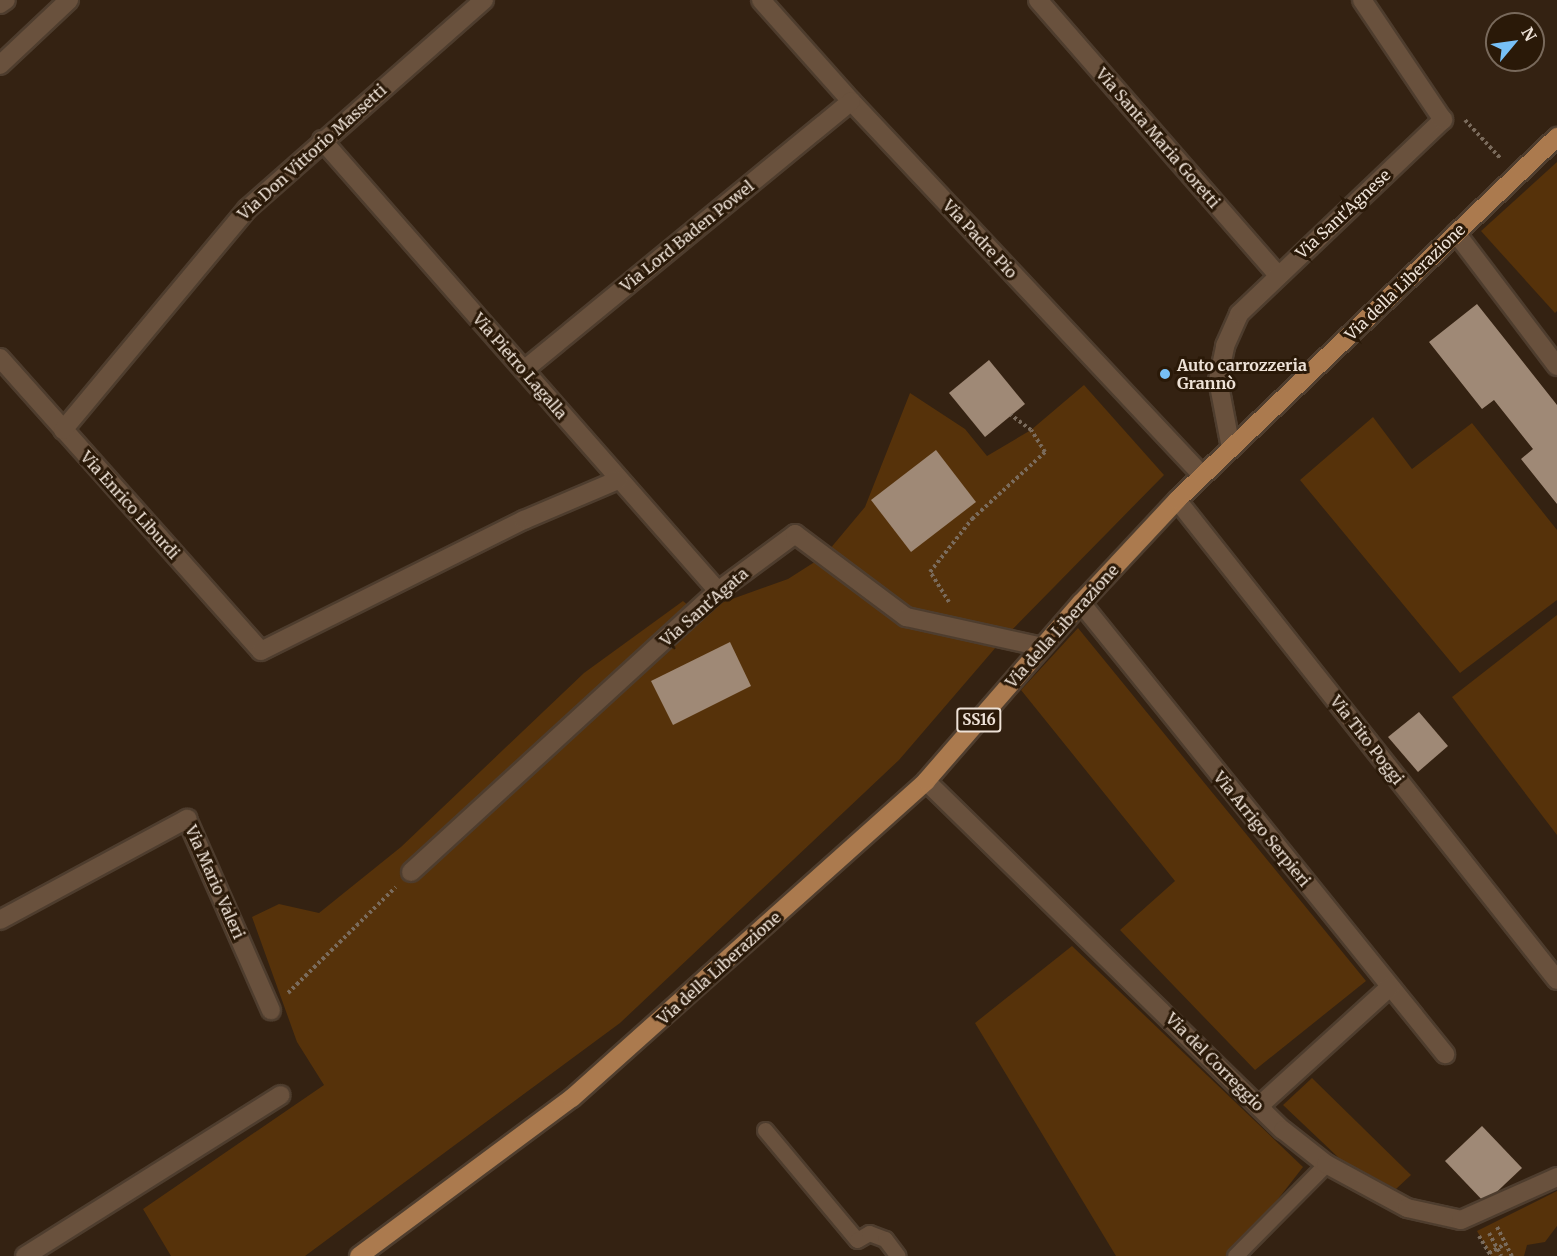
<!DOCTYPE html>
<meta charset="utf-8">
<style>
body{margin:0}
#map{position:relative;width:1557px;height:1256px;overflow:hidden;background:#342212;font-family:Merriweather,serif}
div>[style]{position:absolute}
.green>*{inset:0;background:#56320a}
.building>*{inset:0;background:#9f8976}
.path>*{height:4px;margin-top:-2px;transform-origin:0;background:repeating-linear-gradient(90deg,#7a6b5c 0 3px,transparent 0 6px)}
.roads{filter:drop-shadow(2px 0 #4e3d2e) drop-shadow(-2px 0 #4e3d2e) drop-shadow(0 2px #4e3d2e) drop-shadow(0 -2px #4e3d2e)}
.service>*{height:15px;margin:-7.5px;padding:0 7.5px;transform-origin:7.5px;border-radius:7.5px;background:#69513d}
.minor>*{height:18px;margin:-9px;padding:0 9px;transform-origin:9px;border-radius:9px;background:#69513d}
.tertiary>*{height:18px;margin:-9px;padding:0 9px;transform-origin:9px;border-radius:9px;background:#69513d}
.primary>*{height:18px;margin:-9px;padding:0 9px;transform-origin:9px;border-radius:9px;background:#ab7a4e}
.dots>*{width:16px;height:16px;translate:-50% -50%;box-sizing:border-box;border:3px solid #2a1908;border-radius:50%}
span{translate:-50% -50%;white-space:nowrap;text-align:center;line-height:1.15;-webkit-text-stroke:6px #2a1908;paint-order:stroke}
.shield-label span{padding:2px 4px;background:#2a1908;border:2px solid;border-radius:4px;-webkit-text-stroke-width:0}
.shield-label{font-size:15px;color:#eee2d7;font-weight:700}
.street-label{font-size:16px;color:#eee2d7}
.poi-label{font-size:16px;color:#eee2d7;font-weight:700}
.left{translate:0 -50%;text-align:left}
.north{position:absolute;left:1485px;top:12px;width:60px;height:60px;box-sizing:border-box;background:#2a1908;border:2px solid #78695b;border-radius:50%;rotate:61deg;font-size:16px;font-weight:700;line-height:24px;text-align:center;color:#eee2d7}
.north::after{content:'';display:block;margin:auto;width:21px;height:27px;background:#77c0f7;clip-path:polygon(50% 0,100% 100%,50% 72%,0 100%)}
</style>
<div id="map">
<div class="green">
<i style="clip-path:polygon(1557px 162px,1557px 311px,1555px 313px,1481px 231px)"></i>
<i style="clip-path:polygon(1084px 385px,1164px 475px,1003px 639px,899px 760px,620px 1023px,305px 1256px,171px 1256px,143px 1209px,324px 1085px,297px 1042px,252px 917px,279px 904px,319px 913px,401px 847px,584px 673px,683px 601px,696px 612px,788px 579px,824px 556px,865px 507px,910px 393px,965px 429px,987px 456px,1031px 430px)"></i>
<i style="clip-path:polygon(1373px 417px,1412px 469px,1472px 423px,1557px 530px,1557px 600px,1460px 673px,1300px 480px)"></i>
<i style="clip-path:polygon(1557px 615px,1557px 835px,1452px 697px)"></i>
<i style="clip-path:polygon(1078px 628px,1366px 981px,1255px 1070px,1120px 930px,1175px 881px,1021px 690px)"></i>
<i style="clip-path:polygon(1072px 946px,1303px 1167px,1234px 1256px,1116px 1256px,975px 1023px)"></i>
<i style="clip-path:polygon(1312px 1078px,1411px 1175px,1396px 1189px,1340px 1159px,1283px 1105px)"></i>
<i style="clip-path:polygon(1557px 1191px,1557px 1226px,1545px 1242px,1527px 1245px,1524px 1256px,1491px 1256px,1477px 1231px)"></i>
</div>
<div class="building">
<i style="clip-path:polygon(1477px 304px,1557px 405px,1557px 504px,1521px 459px,1533px 449px,1494px 400px,1482px 409px,1429px 342px)"></i>
<i style="clip-path:polygon(989px 360px,1025px 404px,985px 437px,949px 393px)"></i>
<i style="clip-path:polygon(936px 450px,976px 502px,911px 552px,871px 500px)"></i>
<i style="clip-path:polygon(730px 642px,751px 686px,673px 725px,651px 681px)"></i>
<i style="clip-path:polygon(1419px 712px,1448px 746px,1418px 772px,1388px 737px)"></i>
<i style="clip-path:polygon(1482px 1126px,1522px 1168px,1485px 1203px,1445px 1161px)"></i>
</div>
<div class="path">
<i style="left:1465px;top:120px;width:53px;rotate:47.3deg"></i>
<i style="left:949px;top:602px;width:36px;rotate:-122deg"></i>
<i style="left:930px;top:572px;width:68px;rotate:-51.6deg"></i>
<i style="left:972px;top:519px;width:99px;rotate:-42.5deg"></i>
<i style="left:1045px;top:452px;width:26px;rotate:-122deg"></i>
<i style="left:1031px;top:430px;width:25px;rotate:-143deg"></i>
<i style="left:288px;top:993px;width:151px;rotate:-44.5deg"></i>
<i style="left:1497px;top:1227px;width:33px;rotate:63deg"></i>
<i style="left:1489px;top:1233px;width:26px;rotate:62deg"></i>
<i style="left:1479px;top:1236px;width:23px;rotate:59deg"></i>
<i style="left:1489px;top:1253px;width:18px;rotate:-29deg"></i>
</div>
<div class="roads">
<div class="service">
<i style="left:765px;top:1130px;width:143px;rotate:50.1deg"></i>
<i style="left:857px;top:1240px;width:14px;rotate:-30deg"></i>
<i style="left:869px;top:1233px;width:17px;rotate:21deg"></i>
<i style="left:885px;top:1239px;width:21px;rotate:53deg"></i>
<i style="left:1235px;top:1256px;width:129px;rotate:-45.3deg"></i>
</div>
<div class="minor">
<i style="left:761px;top:0;width:135px;rotate:48.3deg"></i>
<i style="left:851px;top:101px;width:513px;rotate:46.82deg"></i>
<i style="left:1038px;top:0;width:366px;rotate:48.9deg"></i>
<i style="left:0;top:4px;width:7px;rotate:-34deg"></i>
<i style="left:322px;top:140px;width:600px;rotate:48.72deg"></i>
<i style="left:1456px;top:233px;width:167px;rotate:52.8deg"></i>
<i style="left:0;top:358px;width:392px;rotate:48.3deg"></i>
<i style="left:261px;top:651px;width:294px;rotate:-26.5deg"></i>
<i style="left:524px;top:520px;width:102px;rotate:-23.1deg"></i>
<i style="left:524px;top:370px;width:423px;rotate:-39.4deg"></i>
<i style="left:63px;top:430px;width:288px;rotate:-50.2deg"></i>
<i style="left:247px;top:209px;width:316px;rotate:-41.4deg"></i>
<i style="left:1231px;top:448px;width:69px;rotate:-100.8deg"></i>
<i style="left:1218px;top:380px;width:35px;rotate:-78deg"></i>
<i style="left:1225px;top:346px;width:35px;rotate:-66deg"></i>
<i style="left:1239px;top:314px;width:282px;rotate:-43.6deg"></i>
<i style="left:1443px;top:120px;width:145px;rotate:-124deg"></i>
<i style="left:1177px;top:500px;width:612px;rotate:51.63deg"></i>
<i style="left:1081px;top:603px;width:580px;rotate:51.09deg"></i>
<i style="left:926px;top:781px;width:499px;rotate:44.4deg"></i>
<i style="left:1283px;top:1130px;width:55px;rotate:38.3deg"></i>
<i style="left:1326px;top:1164px;width:92px;rotate:28.5deg"></i>
<i style="left:1407px;top:1208px;width:55px;rotate:12.5deg"></i>
<i style="left:1461px;top:1220px;width:105px;rotate:-24.1deg"></i>
<i style="left:411px;top:872px;width:416px;rotate:-42.5deg"></i>
<i style="left:718px;top:591px;width:96px;rotate:-36.5deg"></i>
<i style="left:795px;top:534px;width:139px;rotate:36.8deg"></i>
<i style="left:906px;top:617px;width:139px;rotate:12.4deg"></i>
<i style="left:0;top:920px;width:213px;rotate:-28.4deg"></i>
<i style="left:187px;top:819px;width:209px;rotate:66.3deg"></i>
<i style="left:1259px;top:1106px;width:177px;rotate:-42.3deg"></i>
<i style="left:25px;top:1256px;width:302px;rotate:-32.2deg"></i>
</div>
<div class="tertiary">
<i style="left:0;top:65px;width:95px;rotate:-43.3deg"></i>
</div>
<div class="primary">
<i style="left:359px;top:1256px;width:265px;rotate:-36.6deg"></i>
<i style="left:572px;top:1098px;width:475px;rotate:-41.8deg"></i>
<i style="left:926px;top:781px;width:236px;rotate:-49deg"></i>
<i style="left:1081px;top:603px;width:141px;rotate:-47deg"></i>
<i style="left:1177px;top:500px;width:526px;rotate:-43.69deg"></i>
</div>
</div>
<div class="dots">
<i style="left:1165px;top:374px;background:#77c0f7"></i>
</div>
<div class="shield-label">
<span style="left:979px;top:720px">SS16</span>
</div>
<div class="street-label">
<span style="left:1158px;top:138px;rotate:49deg">Via Santa Maria Goretti</span>
<span style="left:312px;top:152px;rotate:-42deg">Via Don Vittorio Massetti</span>
<span style="left:1343px;top:214px;rotate:-43deg">Via Sant'Agnese</span>
<span style="left:687px;top:236px;rotate:-39deg">Via Lord Baden Powel</span>
<span style="left:980px;top:239px;rotate:47deg">Via Padre Pio</span>
<span style="left:1405px;top:282px;rotate:-44deg">Via della Liberazione</span>
<span style="left:520px;top:366px;rotate:49deg">Via Pietro Lagalla</span>
<span style="left:130px;top:505px;rotate:48deg">Via Enrico Liburdi</span>
<span style="left:704px;top:607px;rotate:-41deg">Via Sant'Agata</span>
<span style="left:1062px;top:626px;rotate:-48deg">Via della Liberazione</span>
<span style="left:1367px;top:740px;rotate:52deg">Via Tito Poggi</span>
<span style="left:1262px;top:829px;rotate:51deg">Via Arrigo Serpieri</span>
<span style="left:215px;top:882px;rotate:66deg">Via Mario Valeri</span>
<span style="left:719px;top:968px;rotate:-42deg">Via della Liberazione</span>
<span style="left:1215px;top:1062px;rotate:45deg">Via del Correggio</span>
</div>
<div class="poi-label">
<span class="left" style="left:1177px;top:374px">Auto carrozzeria<br>Grannò</span>
</div>
<div class="north">N</div>
</div>
